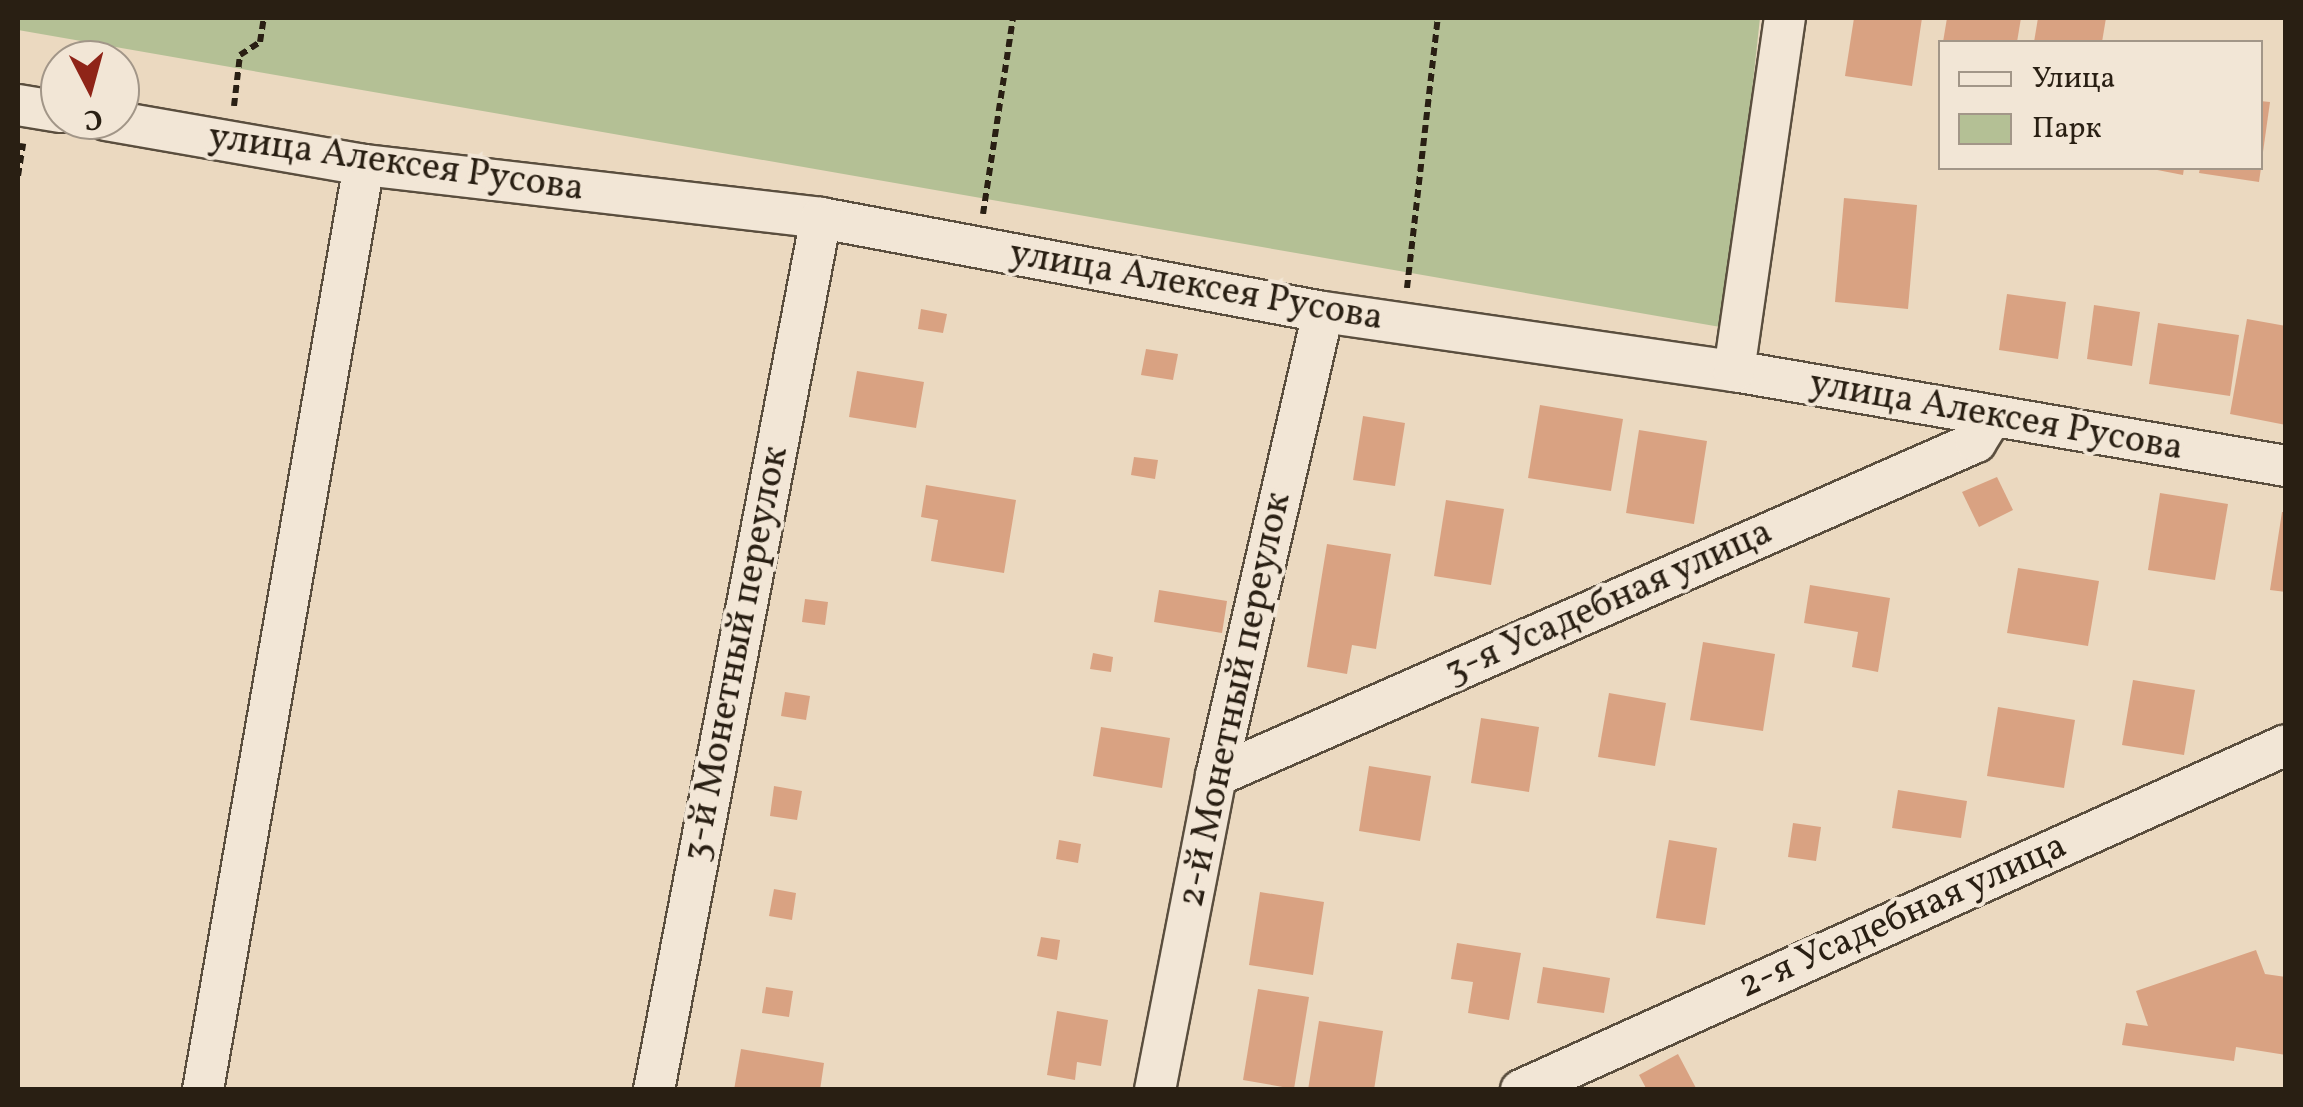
<!DOCTYPE html>
<meta charset="utf-8">
<style>
body{margin:0}
#map{position:relative;width:2303px;height:1107px;overflow:hidden;background:#ebd9c0;font-family:Vollkorn,serif}
div>[style]{position:absolute}
.green>*{inset:0;background:#b4c095}
.building>*{inset:0;background:#d9a282}
.path>*{height:6px;margin-top:-3px;transform-origin:0;background:repeating-linear-gradient(90deg,#291f13 0 8px,transparent 0 13px)}
.roads{filter:drop-shadow(2px 0 #5a4e3e) drop-shadow(-2px 0 #5a4e3e) drop-shadow(0 2px #5a4e3e) drop-shadow(0 -2px #5a4e3e)}
.minor>*{height:40px;margin:-20px;padding:0 20px;transform-origin:20px;border-radius:20px;background:#f2e6d6}
span{translate:-50% -50%;white-space:nowrap;text-align:center;line-height:1.15;-webkit-text-stroke:8px #f2e6d6;paint-order:stroke}
.street-label{font-size:38px;color:#291f13}
.frame{position:absolute;inset:0;border:20px solid #291f13;pointer-events:none}
.legend{position:absolute;left:1938px;top:40px;width:325px;height:130px;box-sizing:border-box;background:#f2e6d6;border:2px solid #a29688;margin:0;padding:12px 18px;list-style:none;font-size:30px;color:#291f13}
.legend li{display:flex;align-items:center;gap:20px;height:50px}
.legend b{width:50px;border:2px solid #a29688}
.north{position:absolute;left:40px;top:40px;width:100px;height:100px;box-sizing:border-box;background:#f2e6d6;border:2px solid #a29688;border-radius:50%;rotate:174deg;font-size:28px;font-weight:700;line-height:40px;text-align:center;color:#291f13}
.north::after{content:'';display:block;margin:auto;width:35px;height:45px;background:#8f2418;clip-path:polygon(50% 0,100% 100%,50% 72%,0 100%)}
</style>
<div id="map">
<div class="green">
<i style="clip-path:polygon(18px 18px,1760px 18px,1726px 328px,18px 30px)"></i>
</div>
<div class="building">
<i style="clip-path:polygon(1854px 18px,1922px 18px,1912px 86px,1845px 76px)"></i>
<i style="clip-path:polygon(1947px 18px,2021px 18px,2017px 42px,1943px 42px)"></i>
<i style="clip-path:polygon(2038px 18px,2106px 18px,2102px 42px,2034px 42px)"></i>
<i style="clip-path:polygon(2260px 101px,2270px 102px,2263px 152px,2260px 152px)"></i>
<i style="clip-path:polygon(2147px 168px,2184px 168px,2183px 175px)"></i>
<i style="clip-path:polygon(2200px 168px,2261px 168px,2259px 182px,2199px 173px)"></i>
<i style="clip-path:polygon(1844px 198px,1917px 205px,1908px 309px,1835px 302px)"></i>
<i style="clip-path:polygon(2007px 294px,2066px 302px,2058px 359px,1999px 350px)"></i>
<i style="clip-path:polygon(2094px 305px,2140px 312px,2132px 366px,2087px 359px)"></i>
<i style="clip-path:polygon(921px 309px,947px 314px,943px 333px,918px 329px)"></i>
<i style="clip-path:polygon(2247px 319px,2286px 326px,2286px 425px,2230px 414px)"></i>
<i style="clip-path:polygon(2158px 323px,2239px 335px,2230px 396px,2149px 384px)"></i>
<i style="clip-path:polygon(1146px 349px,1178px 354px,1173px 380px,1141px 375px)"></i>
<i style="clip-path:polygon(857px 371px,924px 382px,916px 428px,849px 417px)"></i>
<i style="clip-path:polygon(1540px 405px,1623px 419px,1611px 491px,1528px 478px)"></i>
<i style="clip-path:polygon(1363px 416px,1405px 423px,1395px 486px,1353px 480px)"></i>
<i style="clip-path:polygon(1639px 430px,1707px 441px,1694px 524px,1626px 513px)"></i>
<i style="clip-path:polygon(1134px 457px,1158px 460px,1155px 479px,1131px 475px)"></i>
<i style="clip-path:polygon(1997px 477px,2013px 510px,1979px 527px,1962px 492px)"></i>
<i style="clip-path:polygon(926px 485px,1016px 500px,1004px 573px,931px 561px,938px 520px,921px 517px)"></i>
<i style="clip-path:polygon(2160px 493px,2228px 504px,2215px 580px,2148px 570px)"></i>
<i style="clip-path:polygon(1446px 500px,1504px 509px,1491px 585px,1434px 576px)"></i>
<i style="clip-path:polygon(2282px 512px,2286px 512px,2286px 592px,2270px 590px)"></i>
<i style="clip-path:polygon(1327px 544px,1391px 554px,1376px 649px,1352px 645px,1347px 674px,1307px 667px)"></i>
<i style="clip-path:polygon(2018px 568px,2099px 581px,2088px 646px,2007px 633px)"></i>
<i style="clip-path:polygon(1810px 585px,1890px 598px,1878px 672px,1852px 667px,1858px 632px,1804px 623px)"></i>
<i style="clip-path:polygon(1159px 590px,1227px 601px,1222px 633px,1154px 622px)"></i>
<i style="clip-path:polygon(805px 599px,828px 602px,825px 625px,802px 622px)"></i>
<i style="clip-path:polygon(1703px 642px,1775px 654px,1763px 731px,1690px 720px)"></i>
<i style="clip-path:polygon(1093px 653px,1113px 657px,1111px 672px,1090px 669px)"></i>
<i style="clip-path:polygon(2133px 680px,2195px 690px,2184px 755px,2122px 745px)"></i>
<i style="clip-path:polygon(785px 692px,810px 696px,806px 720px,781px 716px)"></i>
<i style="clip-path:polygon(1609px 693px,1666px 703px,1655px 766px,1598px 757px)"></i>
<i style="clip-path:polygon(1998px 707px,2075px 720px,2064px 788px,1987px 776px)"></i>
<i style="clip-path:polygon(1481px 718px,1539px 727px,1529px 792px,1471px 783px)"></i>
<i style="clip-path:polygon(1101px 727px,1170px 738px,1162px 788px,1093px 776px)"></i>
<i style="clip-path:polygon(1369px 766px,1431px 776px,1420px 841px,1359px 831px)"></i>
<i style="clip-path:polygon(774px 786px,802px 791px,797px 820px,770px 816px)"></i>
<i style="clip-path:polygon(1898px 790px,1967px 801px,1961px 838px,1892px 828px)"></i>
<i style="clip-path:polygon(1793px 823px,1821px 827px,1816px 861px,1788px 857px)"></i>
<i style="clip-path:polygon(1059px 840px,1081px 844px,1078px 863px,1056px 859px)"></i>
<i style="clip-path:polygon(1669px 840px,1717px 848px,1705px 925px,1656px 918px)"></i>
<i style="clip-path:polygon(774px 889px,796px 893px,792px 920px,769px 916px)"></i>
<i style="clip-path:polygon(1260px 892px,1324px 902px,1313px 975px,1249px 965px)"></i>
<i style="clip-path:polygon(1041px 937px,1060px 940px,1057px 960px,1037px 956px)"></i>
<i style="clip-path:polygon(1457px 943px,1521px 953px,1509px 1020px,1468px 1013px,1473px 982px,1451px 979px)"></i>
<i style="clip-path:polygon(2256px 950px,2265px 974px,2286px 977px,2286px 1055px,2236px 1047px,2234px 1061px,2122px 1045px,2126px 1023px,2148px 1026px,2136px 991px)"></i>
<i style="clip-path:polygon(1543px 967px,1610px 978px,1604px 1013px,1537px 1003px)"></i>
<i style="clip-path:polygon(766px 987px,793px 991px,789px 1017px,762px 1013px)"></i>
<i style="clip-path:polygon(1258px 989px,1309px 997px,1294px 1089px,1243px 1080px)"></i>
<i style="clip-path:polygon(1057px 1011px,1108px 1020px,1101px 1066px,1077px 1062px,1075px 1080px,1047px 1075px)"></i>
<i style="clip-path:polygon(1319px 1021px,1383px 1031px,1374px 1090px,1308px 1090px)"></i>
<i style="clip-path:polygon(741px 1049px,824px 1063px,820px 1090px,734px 1090px)"></i>
<i style="clip-path:polygon(1678px 1054px,1697px 1090px,1647px 1090px,1639px 1075px)"></i>
</div>
<div class="path">
<i style="left:234px;top:106px;width:51px;rotate:-83.3deg"></i>
<i style="left:240px;top:55px;width:24px;rotate:-33deg"></i>
<i style="left:260px;top:42px;width:24px;rotate:-81deg"></i>
<i style="left:18px;top:176px;width:33px;rotate:-81deg"></i>
<i style="left:983px;top:214px;width:198px;rotate:-81.3deg"></i>
<i style="left:1407px;top:288px;width:272px;rotate:-83.5deg"></i>
</div>
<div class="roads">
<div class="minor">
<i style="left:18px;top:105px;width:43px;rotate:9.5deg"></i>
<i style="left:106px;top:120px;width:262px;rotate:9.9deg"></i>
<i style="left:364px;top:165px;width:460px;rotate:6.6deg"></i>
<i style="left:821px;top:218px;width:511px;rotate:10.61deg"></i>
<i style="left:1323px;top:312px;width:415px;rotate:8.2deg"></i>
<i style="left:1734px;top:371px;width:560px;rotate:9.77deg"></i>
<i style="left:1734px;top:371px;width:357px;rotate:-81.8deg"></i>
<i style="left:1216px;top:776px;width:830px;rotate:-23.72deg"></i>
<i style="left:1976px;top:442px;width:28px;rotate:-58deg"></i>
<i style="left:203px;top:1090px;width:939px;rotate:-80.13deg"></i>
<i style="left:654px;top:1090px;width:888px;rotate:-79.16deg"></i>
<i style="left:1155px;top:1090px;width:320px;rotate:-79deg"></i>
<i style="left:1216px;top:776px;width:476px;rotate:-77deg"></i>
<i style="left:1521px;top:1090px;width:839px;rotate:-24.27deg"></i>
</div>
</div>
<div class="street-label">
<span style="left:396px;top:164px;rotate:8deg">улица Алексея Русова</span>
<span style="left:1196px;top:287px;rotate:10deg">улица Алексея Русова</span>
<span style="left:1996px;top:417px;rotate:10deg">улица Алексея Русова</span>
<span style="left:1609px;top:603px;rotate:-24deg">3-я Усадебная улица</span>
<span style="left:737px;top:654px;rotate:-79deg">3-й Монетный переулок</span>
<span style="left:1236px;top:700px;rotate:-78deg">2-й Монетный переулок</span>
<span style="left:1903px;top:917px;rotate:-24deg">2-я Усадебная улица</span>
</div>
<div class="frame"></div>
<ul class="legend">
<li><b style="height:12px;background:#f2e6d6"></b>Улица</li>
<li><b style="height:28px;background:#b4c095"></b>Парк</li>
</ul>
<div class="north">С</div>
</div>
